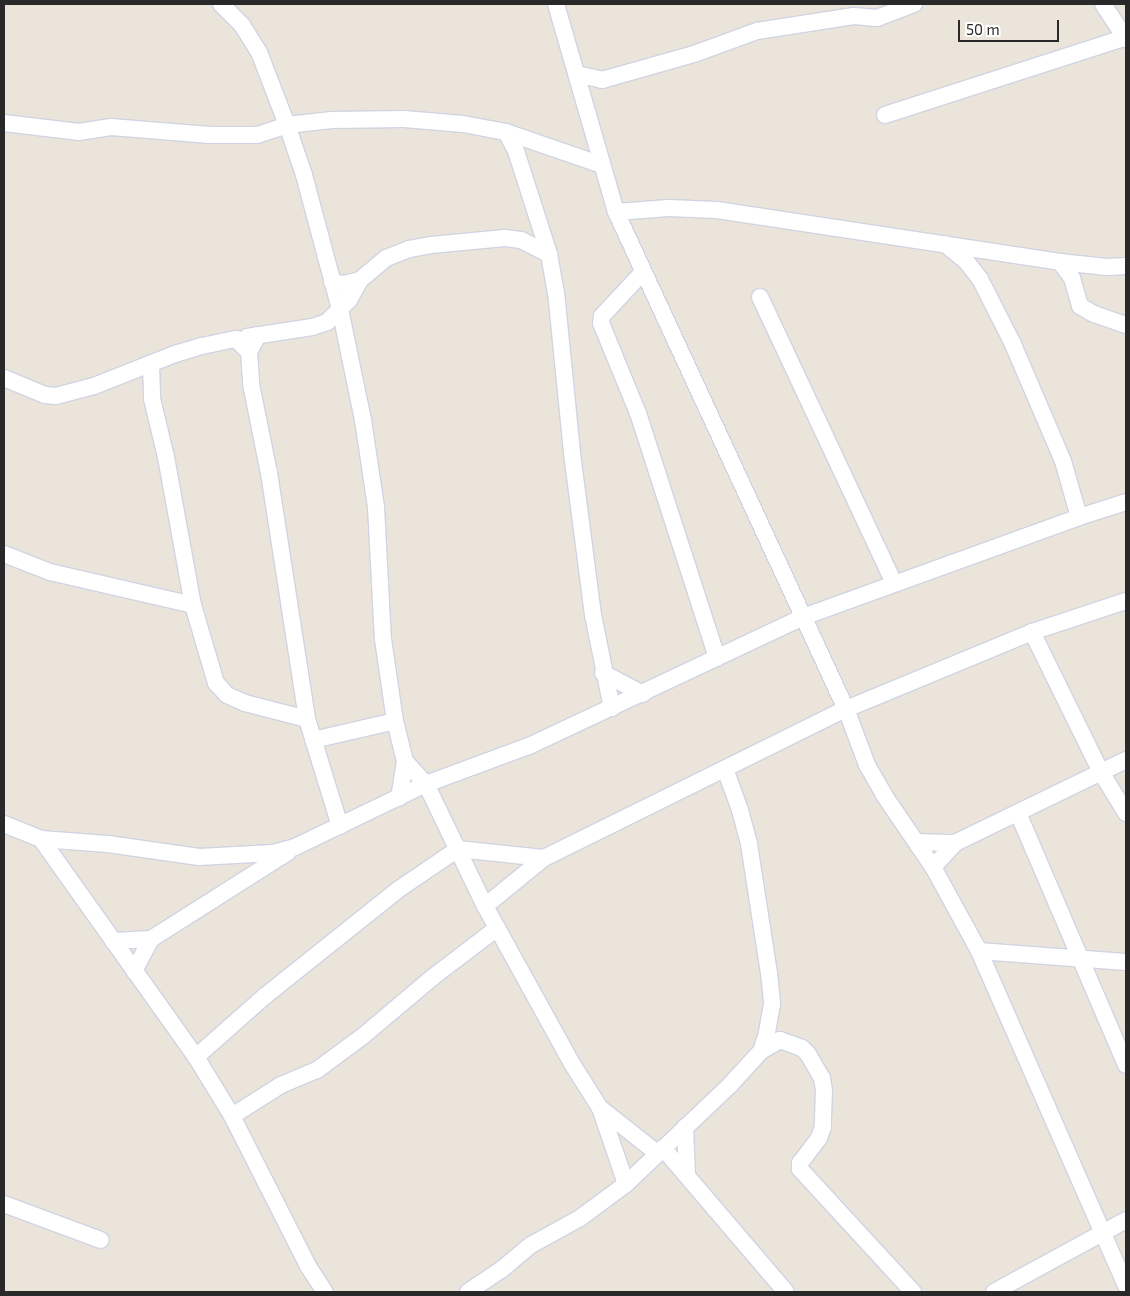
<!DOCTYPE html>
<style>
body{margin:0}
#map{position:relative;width:1130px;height:1296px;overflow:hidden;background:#ebe4db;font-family:"Exo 2",sans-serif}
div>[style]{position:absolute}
.roads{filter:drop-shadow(1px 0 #d0d4e2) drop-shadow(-1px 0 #d0d4e2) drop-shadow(0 1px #d0d4e2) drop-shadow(0 -1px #d0d4e2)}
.minor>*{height:16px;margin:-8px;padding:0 8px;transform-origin:8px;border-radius:8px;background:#fff}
span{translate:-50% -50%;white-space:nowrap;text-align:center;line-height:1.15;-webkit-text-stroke:5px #fff;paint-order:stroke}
.frame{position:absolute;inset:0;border:5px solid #292929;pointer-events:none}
.scale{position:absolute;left:958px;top:20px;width:101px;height:22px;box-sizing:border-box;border:2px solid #292929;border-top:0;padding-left:6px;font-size:15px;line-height:18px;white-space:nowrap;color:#292929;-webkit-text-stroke:4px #fff;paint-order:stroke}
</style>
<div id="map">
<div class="roads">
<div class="minor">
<i style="left:221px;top:4px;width:30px;rotate:45deg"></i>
<i style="left:242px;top:25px;width:32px;rotate:58deg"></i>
<i style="left:259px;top:52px;width:78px;rotate:69deg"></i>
<i style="left:287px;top:125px;width:53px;rotate:71.2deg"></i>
<i style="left:304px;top:175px;width:139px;rotate:75deg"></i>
<i style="left:340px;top:309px;width:113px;rotate:78.3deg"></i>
<i style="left:363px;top:420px;width:88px;rotate:81.5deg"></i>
<i style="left:376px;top:507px;width:132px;rotate:87deg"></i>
<i style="left:383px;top:639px;width:83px;rotate:81.7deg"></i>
<i style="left:395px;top:721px;width:41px;rotate:76deg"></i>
<i style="left:405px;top:761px;width:37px;rotate:99deg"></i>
<i style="left:556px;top:4px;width:216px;rotate:73.9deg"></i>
<i style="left:616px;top:212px;width:548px;rotate:65.17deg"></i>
<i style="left:846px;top:709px;width:60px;rotate:69.4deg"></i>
<i style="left:867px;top:765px;width:34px;rotate:60deg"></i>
<i style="left:884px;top:795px;width:87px;rotate:55.8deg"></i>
<i style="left:933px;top:867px;width:96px;rotate:61.3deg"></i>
<i style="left:979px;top:951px;width:366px;rotate:66.3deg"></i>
<i style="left:1103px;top:4px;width:42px;rotate:56.7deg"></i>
<i style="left:577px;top:74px;width:26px;rotate:13deg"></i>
<i style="left:602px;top:80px;width:96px;rotate:-15.8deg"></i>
<i style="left:694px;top:54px;width:67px;rotate:-20.1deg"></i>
<i style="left:757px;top:31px;width:98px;rotate:-8.8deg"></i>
<i style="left:854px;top:16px;width:23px;rotate:5deg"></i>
<i style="left:877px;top:18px;width:40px;rotate:-21deg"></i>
<i style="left:885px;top:115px;width:253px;rotate:-17.9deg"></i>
<i style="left:4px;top:123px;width:76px;rotate:6.8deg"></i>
<i style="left:79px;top:132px;width:32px;rotate:-9deg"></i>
<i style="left:111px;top:127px;width:99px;rotate:4.6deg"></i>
<i style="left:210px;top:135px;width:47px"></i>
<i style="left:257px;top:135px;width:32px;rotate:-18deg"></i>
<i style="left:287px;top:125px;width:45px;rotate:-6.3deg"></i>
<i style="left:332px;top:120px;width:72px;rotate:-0.8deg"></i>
<i style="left:404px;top:119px;width:59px;rotate:4.8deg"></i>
<i style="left:463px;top:124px;width:44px;rotate:10.5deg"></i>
<i style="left:506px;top:132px;width:102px;rotate:19deg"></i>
<i style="left:506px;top:132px;width:21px;rotate:62deg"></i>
<i style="left:516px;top:151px;width:108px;rotate:72.2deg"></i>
<i style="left:549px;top:254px;width:39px;rotate:80deg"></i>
<i style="left:556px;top:292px;width:170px;rotate:84.3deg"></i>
<i style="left:573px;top:461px;width:155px;rotate:82.6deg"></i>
<i style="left:593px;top:615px;width:95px;rotate:78.5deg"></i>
<i style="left:616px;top:212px;width:53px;rotate:-4.3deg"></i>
<i style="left:669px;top:208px;width:48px;rotate:2.4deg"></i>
<i style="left:717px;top:210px;width:347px;rotate:8.6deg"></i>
<i style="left:1060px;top:262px;width:47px;rotate:6.1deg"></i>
<i style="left:1107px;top:267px;width:19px;rotate:-3deg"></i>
<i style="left:945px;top:244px;width:27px;rotate:39deg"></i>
<i style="left:966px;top:261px;width:23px;rotate:52deg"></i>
<i style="left:980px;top:279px;width:71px;rotate:63.1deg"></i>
<i style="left:1012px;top:342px;width:129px;rotate:66.8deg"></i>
<i style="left:1063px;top:461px;width:58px;rotate:74.1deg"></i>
<i style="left:1060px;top:262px;width:20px;rotate:53deg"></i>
<i style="left:1072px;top:278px;width:29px;rotate:74deg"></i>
<i style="left:1080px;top:306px;width:16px;rotate:30deg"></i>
<i style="left:1094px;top:314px;width:34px;rotate:19deg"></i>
<i style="left:643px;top:272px;width:60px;rotate:133deg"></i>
<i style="left:602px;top:316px;width:7px;rotate:98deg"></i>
<i style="left:601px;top:323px;width:97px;rotate:67.7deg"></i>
<i style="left:638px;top:413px;width:257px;rotate:72.1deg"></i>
<i style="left:332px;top:282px;width:11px;rotate:10deg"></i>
<i style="left:343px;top:284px;width:17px;rotate:-13deg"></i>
<i style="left:360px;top:280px;width:34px;rotate:-40deg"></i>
<i style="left:386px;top:258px;width:25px;rotate:-21deg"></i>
<i style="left:409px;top:249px;width:22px;rotate:-10deg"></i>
<i style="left:431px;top:245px;width:74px;rotate:-5.4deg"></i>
<i style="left:505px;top:238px;width:16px;rotate:7deg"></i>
<i style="left:521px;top:240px;width:31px;rotate:27deg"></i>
<i style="left:760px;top:297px;width:316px;rotate:64.9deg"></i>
<i style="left:258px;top:335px;width:19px;rotate:118deg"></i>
<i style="left:249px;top:352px;width:32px;rotate:86deg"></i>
<i style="left:251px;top:384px;width:91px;rotate:78.6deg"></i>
<i style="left:269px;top:473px;width:249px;rotate:81.2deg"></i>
<i style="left:307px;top:719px;width:112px;rotate:72.9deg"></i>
<i style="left:247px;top:337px;width:66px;rotate:-8.7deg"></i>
<i style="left:312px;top:327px;width:16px;rotate:-18deg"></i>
<i style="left:327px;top:322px;width:31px;rotate:-45deg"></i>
<i style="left:349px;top:300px;width:23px;rotate:-61deg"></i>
<i style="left:151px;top:365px;width:34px;rotate:88deg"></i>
<i style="left:152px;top:399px;width:60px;rotate:76.4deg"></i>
<i style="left:166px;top:457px;width:150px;rotate:79.7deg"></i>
<i style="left:193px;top:605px;width:81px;rotate:73.6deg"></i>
<i style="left:216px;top:683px;width:16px;rotate:47deg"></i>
<i style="left:227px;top:695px;width:20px;rotate:24deg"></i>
<i style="left:245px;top:703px;width:64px;rotate:14.5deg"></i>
<i style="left:4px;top:378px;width:44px;rotate:22.5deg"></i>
<i style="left:45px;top:395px;width:11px;rotate:5deg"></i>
<i style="left:56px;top:396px;width:39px;rotate:-15deg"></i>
<i style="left:94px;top:386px;width:87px;rotate:-21.6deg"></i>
<i style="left:175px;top:354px;width:28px;rotate:-17deg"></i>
<i style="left:202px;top:346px;width:35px;rotate:-12deg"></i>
<i style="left:236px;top:339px;width:18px;rotate:45deg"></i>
<i style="left:4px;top:554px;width:49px;rotate:21.4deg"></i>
<i style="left:50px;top:572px;width:147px;rotate:13deg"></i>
<i style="left:1032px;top:632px;width:156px;rotate:63.8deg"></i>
<i style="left:1101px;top:772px;width:48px;rotate:58.6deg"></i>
<i style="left:603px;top:673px;width:45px;rotate:27.7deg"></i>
<i style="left:313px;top:740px;width:84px;rotate:-13deg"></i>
<i style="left:405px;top:761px;width:31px;rotate:48deg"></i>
<i style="left:426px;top:784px;width:136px;rotate:64.2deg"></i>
<i style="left:485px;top:906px;width:178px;rotate:61.1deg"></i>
<i style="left:571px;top:1062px;width:54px;rotate:57.8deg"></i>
<i style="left:600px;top:1108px;width:80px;rotate:71.1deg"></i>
<i style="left:725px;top:769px;width:44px;rotate:69.9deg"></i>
<i style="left:740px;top:810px;width:35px;rotate:75deg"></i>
<i style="left:749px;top:844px;width:131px;rotate:81.2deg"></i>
<i style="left:769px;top:973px;width:31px;rotate:84deg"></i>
<i style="left:772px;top:1004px;width:29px;rotate:100deg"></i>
<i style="left:767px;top:1033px;width:19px;rotate:108deg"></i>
<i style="left:1018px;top:813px;width:274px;rotate:66.8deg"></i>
<i style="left:4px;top:824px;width:40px;rotate:22deg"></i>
<i style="left:41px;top:839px;width:67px;rotate:4.3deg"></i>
<i style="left:108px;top:844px;width:92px;rotate:8.1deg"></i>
<i style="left:199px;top:857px;width:74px;rotate:-3.1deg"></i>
<i style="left:273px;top:853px;width:23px;rotate:-15deg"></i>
<i style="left:295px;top:847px;width:145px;rotate:-25.7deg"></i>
<i style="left:426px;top:784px;width:110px;rotate:-20.3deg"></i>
<i style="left:529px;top:746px;width:303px;rotate:-25.2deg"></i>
<i style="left:803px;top:617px;width:294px;rotate:-19.9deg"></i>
<i style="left:1079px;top:517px;width:49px;rotate:-17.7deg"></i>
<i style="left:41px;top:839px;width:267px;rotate:54.6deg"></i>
<i style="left:196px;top:1057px;width:69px;rotate:58.6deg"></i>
<i style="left:232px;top:1116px;width:168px;rotate:63.1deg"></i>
<i style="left:308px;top:1266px;width:31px;rotate:57deg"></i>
<i style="left:918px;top:842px;width:37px;rotate:2deg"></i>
<i style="left:933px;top:867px;width:33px;rotate:-47deg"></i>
<i style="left:955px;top:843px;width:190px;rotate:-25.9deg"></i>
<i style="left:485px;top:906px;width:76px;rotate:-39.1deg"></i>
<i style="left:544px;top:858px;width:337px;rotate:-26.3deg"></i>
<i style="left:846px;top:709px;width:201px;rotate:-22.5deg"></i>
<i style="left:1032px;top:632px;width:99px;rotate:-18.3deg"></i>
<i style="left:113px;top:941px;width:38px;rotate:-3deg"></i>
<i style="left:979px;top:951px;width:147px;rotate:4.3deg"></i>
<i style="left:134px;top:971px;width:36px;rotate:-62deg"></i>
<i style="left:151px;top:939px;width:162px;rotate:-32.4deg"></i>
<i style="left:196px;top:1057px;width:92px;rotate:-41.5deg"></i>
<i style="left:265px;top:996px;width:171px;rotate:-38.6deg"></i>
<i style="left:399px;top:889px;width:71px;rotate:-34.1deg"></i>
<i style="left:458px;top:849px;width:86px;rotate:6deg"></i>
<i style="left:600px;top:1108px;width:73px;rotate:38.3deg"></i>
<i style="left:232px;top:1116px;width:58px;rotate:-32.3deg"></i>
<i style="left:281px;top:1085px;width:39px;rotate:-23deg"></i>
<i style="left:317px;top:1070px;width:57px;rotate:-36.5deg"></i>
<i style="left:363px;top:1036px;width:92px;rotate:-40.1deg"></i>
<i style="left:433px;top:977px;width:81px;rotate:-37.4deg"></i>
<i style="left:685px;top:1127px;width:47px;rotate:87.6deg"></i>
<i style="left:663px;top:1148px;width:189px;rotate:49.5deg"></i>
<i style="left:4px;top:1204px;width:103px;rotate:20.4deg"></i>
<i style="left:468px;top:1292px;width:40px;rotate:-34deg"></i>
<i style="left:501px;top:1270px;width:39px;rotate:-40deg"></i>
<i style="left:531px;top:1245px;width:56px;rotate:-28.9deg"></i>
<i style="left:580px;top:1218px;width:57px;rotate:-36.5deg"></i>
<i style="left:626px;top:1184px;width:144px;rotate:-43.6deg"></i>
<i style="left:730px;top:1085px;width:46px;rotate:-47.6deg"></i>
<i style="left:761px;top:1051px;width:22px;rotate:-30deg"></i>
<i style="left:780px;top:1040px;width:23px;rotate:20deg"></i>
<i style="left:802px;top:1048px;width:8px;rotate:45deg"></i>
<i style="left:808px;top:1054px;width:28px;rotate:60deg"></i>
<i style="left:822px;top:1078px;width:12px;rotate:81deg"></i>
<i style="left:824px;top:1090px;width:37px;rotate:92deg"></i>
<i style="left:823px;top:1127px;width:12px;rotate:110deg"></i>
<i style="left:819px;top:1138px;width:31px;rotate:127deg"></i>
<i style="left:800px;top:1163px;width:6px;rotate:90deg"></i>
<i style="left:800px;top:1169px;width:167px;rotate:47.4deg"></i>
<i style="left:994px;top:1292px;width:150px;rotate:-28.6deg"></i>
</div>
</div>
<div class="frame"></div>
<div class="scale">50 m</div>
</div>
